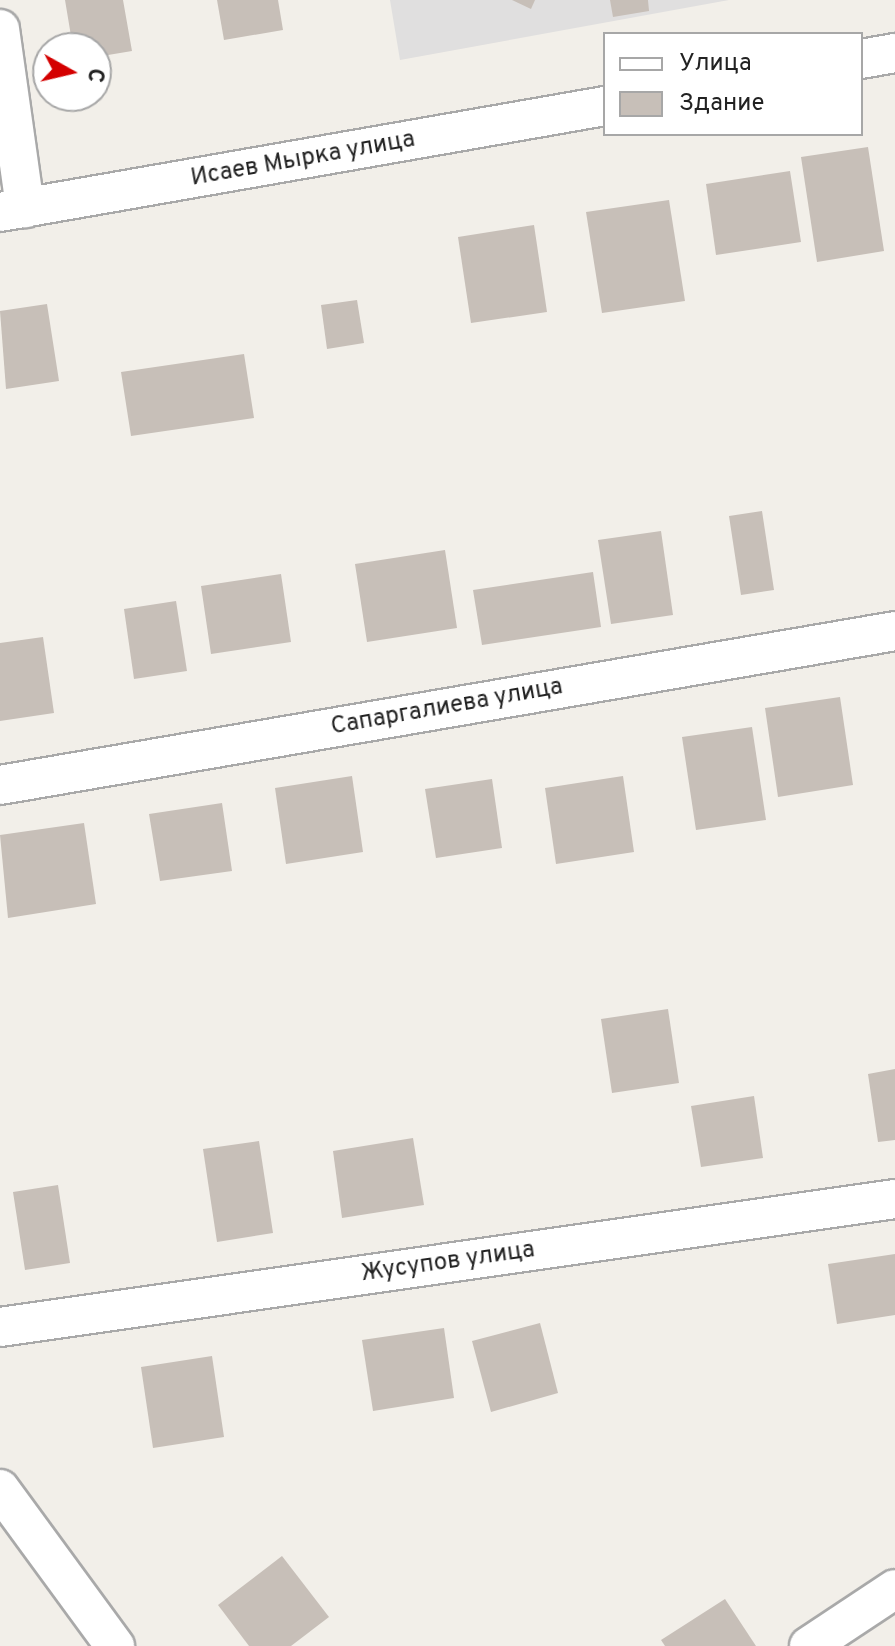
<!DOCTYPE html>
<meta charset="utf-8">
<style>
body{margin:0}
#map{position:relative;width:895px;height:1646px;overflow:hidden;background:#f2efe9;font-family:Overpass,sans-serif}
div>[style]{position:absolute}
.residential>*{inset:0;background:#e0dfdf}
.building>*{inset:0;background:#c7bfb8}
.roads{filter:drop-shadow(2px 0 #a9a9a9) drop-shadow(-2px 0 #a9a9a9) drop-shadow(0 2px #a9a9a9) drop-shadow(0 -2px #a9a9a9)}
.street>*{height:38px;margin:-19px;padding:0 19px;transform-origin:19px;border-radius:19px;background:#fff}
span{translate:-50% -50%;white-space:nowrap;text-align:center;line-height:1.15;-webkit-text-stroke:6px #fff;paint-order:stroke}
.street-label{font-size:24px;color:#222}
.legend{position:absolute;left:603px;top:32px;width:260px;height:104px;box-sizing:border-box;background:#fff;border:2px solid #a7a7a7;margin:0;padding:10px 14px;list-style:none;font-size:24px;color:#222}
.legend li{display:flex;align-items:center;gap:16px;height:40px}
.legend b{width:40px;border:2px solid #a7a7a7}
.north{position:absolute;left:32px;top:32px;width:80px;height:80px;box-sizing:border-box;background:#fff;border:2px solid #a7a7a7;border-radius:50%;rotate:98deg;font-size:22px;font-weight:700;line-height:32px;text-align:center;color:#222}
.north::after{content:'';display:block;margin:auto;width:28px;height:36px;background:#d40000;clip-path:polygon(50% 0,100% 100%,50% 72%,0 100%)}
</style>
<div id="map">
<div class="residential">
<i style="clip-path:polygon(390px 0,729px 0,400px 60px)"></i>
</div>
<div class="building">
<i style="clip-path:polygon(65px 0,123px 0,132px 51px,96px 57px,96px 48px,73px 48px)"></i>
<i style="clip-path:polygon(217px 0,278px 0,283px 30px,224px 40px)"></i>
<i style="clip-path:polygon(512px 0,535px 0,531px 9px)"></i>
<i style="clip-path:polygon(610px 0,648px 0,649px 11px,613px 17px)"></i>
<i style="clip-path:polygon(868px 147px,884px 251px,817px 262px,801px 157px)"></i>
<i style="clip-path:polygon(790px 171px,801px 242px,716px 255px,706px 184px)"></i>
<i style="clip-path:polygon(669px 200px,685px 301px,602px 313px,586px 212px)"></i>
<i style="clip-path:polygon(534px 225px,547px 312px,471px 323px,458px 237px)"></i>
<i style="clip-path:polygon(357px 300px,364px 343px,327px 349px,321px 305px)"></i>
<i style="clip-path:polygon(47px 304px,59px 381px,6px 389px,0 311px)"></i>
<i style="clip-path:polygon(244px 354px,254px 418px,131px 436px,121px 372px)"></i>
<i style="clip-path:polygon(762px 511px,774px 590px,741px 595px,729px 516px)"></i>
<i style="clip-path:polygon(661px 531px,673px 615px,611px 624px,598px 540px)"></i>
<i style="clip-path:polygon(445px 550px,457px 628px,367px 642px,355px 564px)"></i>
<i style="clip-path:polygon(593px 572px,601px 627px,482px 645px,473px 590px)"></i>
<i style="clip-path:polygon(281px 574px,291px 642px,211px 654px,201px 586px)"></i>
<i style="clip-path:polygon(176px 601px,187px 671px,134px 679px,124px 609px)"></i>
<i style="clip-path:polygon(43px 637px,54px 713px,0 721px,0 643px)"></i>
<i style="clip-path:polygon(840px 697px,853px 785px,778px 797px,765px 708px)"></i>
<i style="clip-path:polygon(752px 727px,766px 820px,696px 830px,682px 737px)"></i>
<i style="clip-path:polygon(352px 776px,363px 852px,286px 864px,275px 788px)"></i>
<i style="clip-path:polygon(623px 776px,634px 852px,556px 864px,545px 788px)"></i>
<i style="clip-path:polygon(492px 779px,502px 848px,436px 858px,425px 789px)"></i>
<i style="clip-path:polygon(222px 803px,232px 871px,160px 881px,149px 814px)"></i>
<i style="clip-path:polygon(84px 823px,96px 904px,8px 918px,0 835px)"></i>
<i style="clip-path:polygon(668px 1009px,679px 1083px,612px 1093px,601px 1019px)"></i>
<i style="clip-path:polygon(895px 1069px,895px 1140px,878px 1142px,868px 1074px)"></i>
<i style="clip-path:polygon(754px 1096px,763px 1158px,701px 1167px,691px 1106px)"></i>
<i style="clip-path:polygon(413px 1138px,424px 1205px,342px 1218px,333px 1151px)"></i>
<i style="clip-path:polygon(259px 1141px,273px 1233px,217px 1242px,203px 1149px)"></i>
<i style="clip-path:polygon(58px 1185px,70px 1263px,25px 1270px,13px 1192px)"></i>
<i style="clip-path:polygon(895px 1254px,895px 1315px,837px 1324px,828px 1264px)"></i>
<i style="clip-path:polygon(540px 1323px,558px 1393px,491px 1412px,472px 1341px)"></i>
<i style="clip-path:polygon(444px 1328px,454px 1398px,373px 1411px,362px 1340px)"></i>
<i style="clip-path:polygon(212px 1356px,224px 1437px,153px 1448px,141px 1367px)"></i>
<i style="clip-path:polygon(282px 1556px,329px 1617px,291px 1646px,249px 1646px,218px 1605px)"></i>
<i style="clip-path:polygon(725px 1599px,756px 1646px,665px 1646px,661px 1640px)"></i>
</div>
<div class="roads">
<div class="street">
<i style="left:0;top:29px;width:181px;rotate:82deg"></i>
<i style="left:861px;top:59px;width:35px;rotate:-10deg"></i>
<i style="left:0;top:212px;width:614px;rotate:-9.94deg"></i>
<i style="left:0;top:785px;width:908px;rotate:-9.76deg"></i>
<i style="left:0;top:1327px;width:904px;rotate:-8.14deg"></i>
<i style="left:0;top:1489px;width:195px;rotate:53.8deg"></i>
<i style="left:809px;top:1646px;width:103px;rotate:-33.5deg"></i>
</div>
</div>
<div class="street-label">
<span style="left:303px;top:160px;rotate:-10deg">Исаев Мырка улица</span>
<span style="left:447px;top:708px;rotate:-10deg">Сапаргалиева улица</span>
<span style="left:448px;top:1263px;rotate:-8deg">Жусупов улица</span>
</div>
<ul class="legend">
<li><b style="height:10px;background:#fff"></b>Улица</li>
<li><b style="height:22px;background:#c7bfb8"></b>Здание</li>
</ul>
<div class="north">С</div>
</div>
